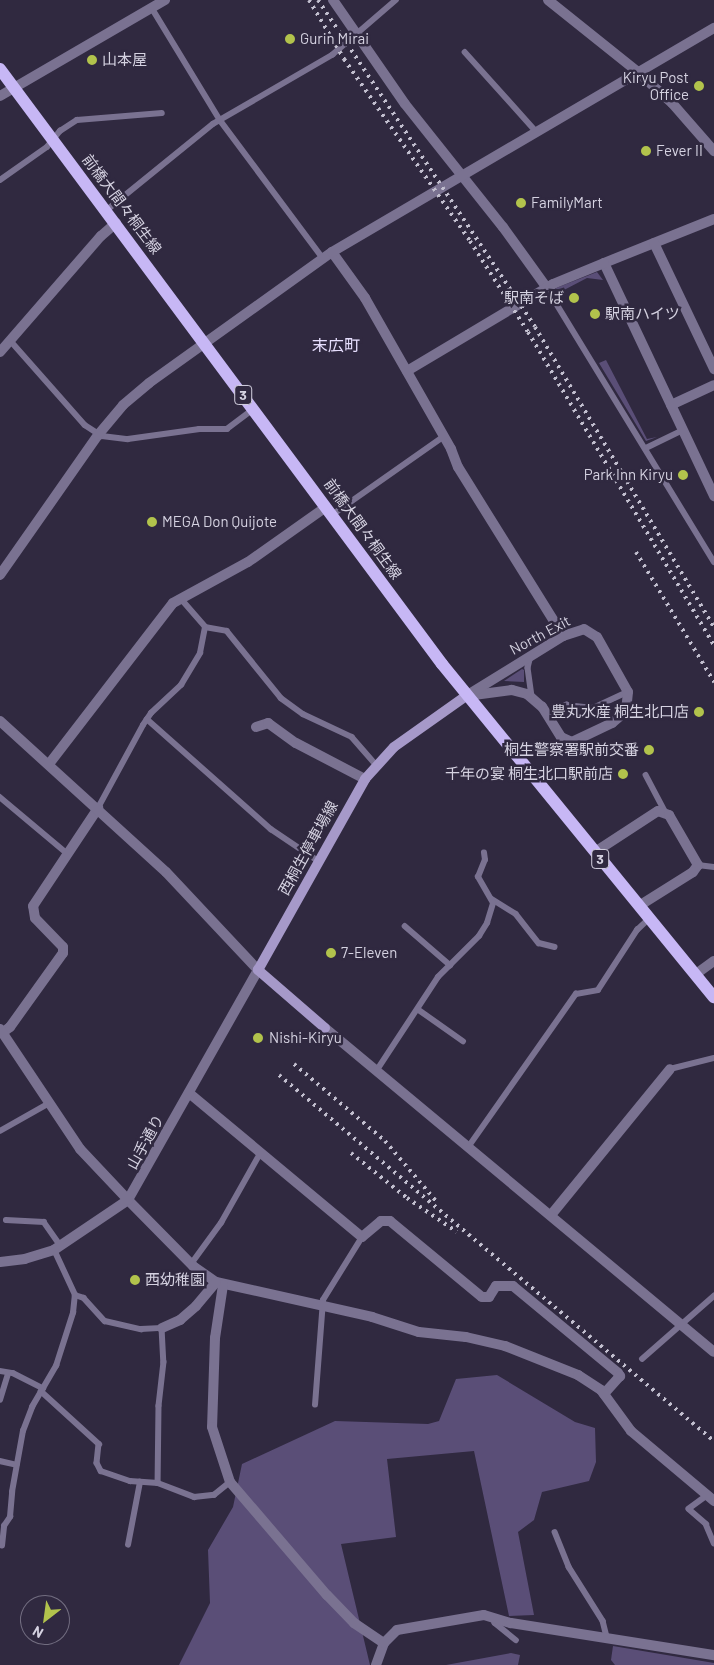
<!DOCTYPE html>
<meta charset="utf-8">
<style>
body{margin:0}
#map{position:relative;width:714px;height:1665px;overflow:hidden;background:#302940;font-family:Barlow,"Noto Sans JP",sans-serif}
div>[style]{position:absolute}
.green>*{inset:0;background:#5a4e77}
.service>*{height:5.5px;margin:-2.75px;padding:0 2.75px;transform-origin:2.75px;border-radius:2.75px;background:#7a7291}
.minor>*{height:10px;margin:-5px;padding:0 5px;transform-origin:5px;border-radius:5px;background:#7a7291}
.tertiary>*{height:10px;margin:-5px;padding:0 5px;transform-origin:5px;border-radius:5px;background:#7a7291}
.secondary>*{height:10px;margin:-5px;padding:0 5px;transform-origin:5px;border-radius:5px;background:#a699c9}
.primary>*{height:12px;margin:-6px;padding:0 6px;transform-origin:6px;border-radius:6px;background:#c7b7f5}
.rail>*{height:4px;margin-top:-2px;transform-origin:0;background:repeating-linear-gradient(90deg,#c2bfcf 0 2.5px,transparent 0 7.5px)}
.dots>*{width:14px;height:14px;translate:-50% -50%;box-sizing:border-box;border:2px solid #302940;border-radius:50%}
span{translate:-50% -50%;white-space:nowrap;text-align:center;line-height:1.15;-webkit-text-stroke:5px #302940;paint-order:stroke}
.shield-label span{padding:1px 4px;background:#302940;border:1px solid;border-radius:4px;-webkit-text-stroke-width:0}
.shield-label{font-size:14px;color:#d5d2e1;font-weight:700}
.poi-label{font-size:15px;color:#d5d2e1}
.left{translate:0 -50%;text-align:left}
.right{translate:-100% -50%;text-align:right}
.street-label{font-size:15px;color:#d5d2e1}
.neighbourhood-label{font-size:16px;color:#e7dffe}
.north{position:absolute;left:20px;top:1595px;width:50px;height:50px;box-sizing:border-box;background:#302940;border:1px solid #726d80;border-radius:50%;rotate:210deg;font-size:14px;font-weight:700;line-height:20px;text-align:center;color:#d5d2e1}
.north::after{content:'';display:block;margin:auto;width:18px;height:22px;background:#b2c34c;clip-path:polygon(50% 0,100% 100%,50% 72%,0 100%)}
</style>
<div id="map">
<div class="green">
<i style="clip-path:polygon(597px 272px,603px 280px,587px 278px,564px 290px,565px 294px,558px 300px,556px 288px)"></i>
<i style="clip-path:polygon(606px 360px,647px 439px,657px 437px,646px 441px,599px 363px)"></i>
<i style="clip-path:polygon(524px 670px,524px 682px,504px 681px,522px 669px)"></i>
<i style="clip-path:polygon(497px 1375px,575px 1422px,595px 1428px,596px 1462px,589px 1481px,542px 1492px,534px 1520px,518px 1532px,534px 1615px,509px 1616px,474px 1451px,387px 1459px,396px 1537px,341px 1544px,370px 1665px,179px 1665px,210px 1603px,208px 1550px,233px 1507px,242px 1464px,335px 1421px,428px 1424px,439px 1421px,456px 1379px)"></i>
<i style="clip-path:polygon(613px 1646px,714px 1663px,714px 1665px,615px 1665px,611px 1660px)"></i>
<i style="clip-path:polygon(511px 1653px,520px 1655px,518px 1665px,446px 1665px)"></i>
</div>
<div class="service">
<i style="left:152px;top:8px;width:131px;rotate:58.7deg"></i>
<i style="left:220px;top:120px;width:172px;rotate:53.3deg"></i>
<i style="left:465px;top:52px;width:106px;rotate:48.1deg"></i>
<i style="left:0;top:180px;width:57px;rotate:-35.1deg"></i>
<i style="left:47px;top:147px;width:21px;rotate:-51deg"></i>
<i style="left:60px;top:131px;width:20px;rotate:-33deg"></i>
<i style="left:77px;top:120px;width:85px;rotate:-4.7deg"></i>
<i style="left:107px;top:210px;width:136px;rotate:-39.1deg"></i>
<i style="left:213px;top:124px;width:138px;rotate:-30.1deg"></i>
<i style="left:332px;top:55px;width:84px;rotate:-40.7deg"></i>
<i style="left:547px;top:288px;width:321px;rotate:58.6deg"></i>
<i style="left:10px;top:340px;width:113px;rotate:48.6deg"></i>
<i style="left:85px;top:425px;width:20px;rotate:33deg"></i>
<i style="left:102px;top:436px;width:26px;rotate:7deg"></i>
<i style="left:128px;top:439px;width:72px;rotate:-8deg"></i>
<i style="left:199px;top:429px;width:28px"></i>
<i style="left:227px;top:429px;width:34px;rotate:-37deg"></i>
<i style="left:646px;top:448px;width:41px;rotate:-25.9deg"></i>
<i style="left:332px;top:515px;width:136px;rotate:-35.1deg"></i>
<i style="left:205px;top:627px;width:22px;rotate:10deg"></i>
<i style="left:227px;top:631px;width:86px;rotate:51.1deg"></i>
<i style="left:281px;top:698px;width:27px;rotate:36deg"></i>
<i style="left:303px;top:714px;width:54px;rotate:25.1deg"></i>
<i style="left:352px;top:737px;width:37px;rotate:49deg"></i>
<i style="left:531px;top:656px;width:12px;rotate:104deg"></i>
<i style="left:528px;top:668px;width:30px;rotate:82deg"></i>
<i style="left:147px;top:719px;width:166px;rotate:41.6deg"></i>
<i style="left:271px;top:829px;width:55px;rotate:34deg"></i>
<i style="left:551px;top:721px;width:11px;rotate:-68deg"></i>
<i style="left:555px;top:711px;width:13px;rotate:-29deg"></i>
<i style="left:566px;top:705px;width:27px;rotate:6deg"></i>
<i style="left:593px;top:708px;width:38px;rotate:-25deg"></i>
<i style="left:646px;top:775px;width:41px;rotate:62.2deg"></i>
<i style="left:0;top:797px;width:89px;rotate:40deg"></i>
<i style="left:98px;top:808px;width:94px;rotate:-61.5deg"></i>
<i style="left:143px;top:725px;width:14px;rotate:-56deg"></i>
<i style="left:151px;top:713px;width:41px;rotate:-43deg"></i>
<i style="left:181px;top:685px;width:37px;rotate:-59deg"></i>
<i style="left:200px;top:653px;width:26px;rotate:-79deg"></i>
<i style="left:205px;top:627px;width:38px;rotate:-131deg"></i>
<i style="left:698px;top:865px;width:16px;rotate:7deg"></i>
<i style="left:492px;top:899px;width:28px;rotate:32deg"></i>
<i style="left:516px;top:914px;width:37px;rotate:52deg"></i>
<i style="left:539px;top:943px;width:16px;rotate:14deg"></i>
<i style="left:405px;top:926px;width:60px;rotate:40.9deg"></i>
<i style="left:419px;top:1010px;width:54px;rotate:35.2deg"></i>
<i style="left:670px;top:1069px;width:45px;rotate:-14deg"></i>
<i style="left:377px;top:1070px;width:111px;rotate:-56.7deg"></i>
<i style="left:438px;top:977px;width:58px;rotate:-45deg"></i>
<i style="left:479px;top:936px;width:15px;rotate:-58deg"></i>
<i style="left:487px;top:923px;width:21px;rotate:-73deg"></i>
<i style="left:493px;top:903px;width:30px;rotate:-120deg"></i>
<i style="left:478px;top:877px;width:18px;rotate:-68deg"></i>
<i style="left:485px;top:860px;width:7px;rotate:-98deg"></i>
<i style="left:0;top:1131px;width:55px;rotate:-29.4deg"></i>
<i style="left:469px;top:1146px;width:186px;rotate:-54.9deg"></i>
<i style="left:576px;top:994px;width:22px;rotate:-10deg"></i>
<i style="left:598px;top:990px;width:72px;rotate:-57deg"></i>
<i style="left:637px;top:930px;width:16px;rotate:-43deg"></i>
<i style="left:6px;top:1220px;width:38px;rotate:3deg"></i>
<i style="left:44px;top:1222px;width:29px;rotate:55deg"></i>
<i style="left:191px;top:1264px;width:51px;rotate:-53.8deg"></i>
<i style="left:221px;top:1223px;width:81px;rotate:-60.6deg"></i>
<i style="left:75px;top:1295px;width:9px;rotate:18deg"></i>
<i style="left:84px;top:1298px;width:31px;rotate:48deg"></i>
<i style="left:105px;top:1321px;width:37px;rotate:13deg"></i>
<i style="left:141px;top:1329px;width:21px;rotate:-3deg"></i>
<i style="left:162px;top:1328px;width:34px;rotate:87deg"></i>
<i style="left:164px;top:1362px;width:44px;rotate:96.5deg"></i>
<i style="left:159px;top:1406px;width:77px;rotate:90.7deg"></i>
<i style="left:642px;top:1359px;width:96px;rotate:-41.2deg"></i>
<i style="left:0;top:1371px;width:13px;rotate:9deg"></i>
<i style="left:13px;top:1373px;width:34px;rotate:27deg"></i>
<i style="left:41px;top:1391px;width:79px;rotate:42.4deg"></i>
<i style="left:99px;top:1444px;width:19px;rotate:96deg"></i>
<i style="left:97px;top:1463px;width:9px;rotate:63deg"></i>
<i style="left:101px;top:1471px;width:31px;rotate:19deg"></i>
<i style="left:130px;top:1481px;width:28px;rotate:4deg"></i>
<i style="left:158px;top:1483px;width:39px;rotate:21deg"></i>
<i style="left:194px;top:1497px;width:20px;rotate:-6deg"></i>
<i style="left:214px;top:1495px;width:21px;rotate:-39deg"></i>
<i style="left:0;top:1400px;width:27px;rotate:-73deg"></i>
<i style="left:315px;top:1405px;width:105px;rotate:-85.6deg"></i>
<i style="left:323px;top:1300px;width:74px;rotate:-58.2deg"></i>
<i style="left:0;top:1461px;width:17px;rotate:13deg"></i>
<i style="left:707px;top:1496px;width:22px;rotate:144deg"></i>
<i style="left:689px;top:1509px;width:23px;rotate:41deg"></i>
<i style="left:706px;top:1524px;width:21px;rotate:67deg"></i>
<i style="left:555px;top:1532px;width:38px;rotate:68deg"></i>
<i style="left:569px;top:1567px;width:64px;rotate:57.8deg"></i>
<i style="left:603px;top:1621px;width:16px;rotate:76deg"></i>
<i style="left:128px;top:1545px;width:64px;rotate:-79.2deg"></i>
<i style="left:2px;top:1546px;width:20px;rotate:-84deg"></i>
<i style="left:4px;top:1526px;width:11px;rotate:-56deg"></i>
<i style="left:10px;top:1517px;width:25px;rotate:-85deg"></i>
<i style="left:12px;top:1492px;width:62px;rotate:-79.8deg"></i>
<i style="left:23px;top:1431px;width:26px;rotate:-69deg"></i>
<i style="left:32px;top:1407px;width:48px;rotate:-59.7deg"></i>
<i style="left:56px;top:1366px;width:56px;rotate:-72.2deg"></i>
<i style="left:73px;top:1313px;width:18px;rotate:-84deg"></i>
<i style="left:75px;top:1295px;width:50px;rotate:-115deg"></i>
<i style="left:493px;top:1618px;width:5px;rotate:68deg"></i>
<i style="left:495px;top:1623px;width:27px;rotate:39deg"></i>
</div>
<div class="minor">
<i style="left:333px;top:0;width:126px;rotate:55.3deg"></i>
<i style="left:405px;top:104px;width:157px;rotate:51.5deg"></i>
<i style="left:503px;top:227px;width:75px;rotate:54.2deg"></i>
<i style="left:548px;top:0;width:117px;rotate:38.7deg"></i>
<i style="left:0;top:96px;width:191px;rotate:-30.2deg"></i>
<i style="left:714px;top:219px;width:118px;rotate:158.2deg"></i>
<i style="left:604px;top:263px;width:258px;rotate:64.7deg"></i>
<i style="left:654px;top:243px;width:140px;rotate:64.5deg"></i>
<i style="left:407px;top:371px;width:170px;rotate:-30.8deg"></i>
<i style="left:553px;top:284px;width:55px;rotate:-22.4deg"></i>
<i style="left:671px;top:405px;width:47px;rotate:-24.9deg"></i>
<i style="left:256px;top:727px;width:13px;rotate:-18deg"></i>
<i style="left:268px;top:723px;width:34px;rotate:36deg"></i>
<i style="left:296px;top:743px;width:78px;rotate:27.6deg"></i>
<i style="left:49px;top:764px;width:203px;rotate:-52.4deg"></i>
<i style="left:173px;top:603px;width:85px;rotate:-28.7deg"></i>
<i style="left:248px;top:562px;width:95px;rotate:-35.2deg"></i>
<i style="left:595px;top:852px;width:75px;rotate:-33.1deg"></i>
<i style="left:658px;top:811px;width:12px;rotate:20deg"></i>
<i style="left:669px;top:815px;width:58px;rotate:59.9deg"></i>
<i style="left:698px;top:865px;width:9px;rotate:126deg"></i>
<i style="left:693px;top:872px;width:64px;rotate:147.8deg"></i>
<i style="left:2px;top:1033px;width:10px;rotate:-37deg"></i>
<i style="left:10px;top:1027px;width:91px;rotate:-54.4deg"></i>
<i style="left:63px;top:953px;width:6px;rotate:-90deg"></i>
<i style="left:63px;top:947px;width:40px;rotate:-134deg"></i>
<i style="left:35px;top:918px;width:12px;rotate:-99deg"></i>
<i style="left:33px;top:906px;width:118px;rotate:-56.4deg"></i>
<i style="left:189px;top:1093px;width:225px;rotate:39.8deg"></i>
<i style="left:362px;top:1237px;width:25px;rotate:-40deg"></i>
<i style="left:381px;top:1221px;width:9px"></i>
<i style="left:390px;top:1221px;width:119px;rotate:39.6deg"></i>
<i style="left:482px;top:1297px;width:7px"></i>
<i style="left:489px;top:1297px;width:13px;rotate:-58deg"></i>
<i style="left:496px;top:1286px;width:17px"></i>
<i style="left:513px;top:1286px;width:136px;rotate:39.6deg"></i>
<i style="left:618px;top:1373px;width:4px;rotate:56deg"></i>
<i style="left:620px;top:1376px;width:24px;rotate:132deg"></i>
<i style="left:128px;top:1200px;width:93px;rotate:45.4deg"></i>
<i style="left:193px;top:1266px;width:28px;rotate:35deg"></i>
<i style="left:216px;top:1282px;width:160px;rotate:12.6deg"></i>
<i style="left:372px;top:1317px;width:49px;rotate:17.7deg"></i>
<i style="left:419px;top:1332px;width:47px;rotate:6.1deg"></i>
<i style="left:466px;top:1337px;width:40px;rotate:13deg"></i>
<i style="left:505px;top:1346px;width:79px;rotate:21.7deg"></i>
<i style="left:578px;top:1375px;width:27px;rotate:33deg"></i>
<i style="left:601px;top:1390px;width:51px;rotate:53.8deg"></i>
<i style="left:631px;top:1431px;width:109px;rotate:40.1deg"></i>
<i style="left:551px;top:1215px;width:188px;rotate:-50.8deg"></i>
<i style="left:223px;top:1285px;width:54px;rotate:98.6deg"></i>
<i style="left:215px;top:1338px;width:89px;rotate:91.9deg"></i>
<i style="left:212px;top:1427px;width:58px;rotate:71.9deg"></i>
<i style="left:230px;top:1482px;width:149px;rotate:49.4deg"></i>
<i style="left:327px;top:1595px;width:39px;rotate:46deg"></i>
<i style="left:354px;top:1623px;width:36px;rotate:34deg"></i>
<i style="left:162px;top:1328px;width:20px;rotate:-24deg"></i>
<i style="left:180px;top:1320px;width:21px;rotate:-41deg"></i>
<i style="left:196px;top:1306px;width:31px;rotate:-50deg"></i>
<i style="left:376px;top:1665px;width:23px;rotate:-70deg"></i>
<i style="left:384px;top:1643px;width:18px;rotate:-45deg"></i>
<i style="left:397px;top:1630px;width:88px;rotate:-9.8deg"></i>
<i style="left:484px;top:1615px;width:28px;rotate:17deg"></i>
<i style="left:511px;top:1623px;width:206px;rotate:9deg"></i>
</div>
<div class="tertiary">
<i style="left:639px;top:73px;width:45px;rotate:42.3deg"></i>
<i style="left:672px;top:103px;width:64px;rotate:48.8deg"></i>
<i style="left:332px;top:252px;width:57px;rotate:54.3deg"></i>
<i style="left:365px;top:298px;width:174px;rotate:60.3deg"></i>
<i style="left:451px;top:449px;width:19px;rotate:69deg"></i>
<i style="left:458px;top:467px;width:199px;rotate:58.1deg"></i>
<i style="left:0;top:352px;width:154px;rotate:-49deg"></i>
<i style="left:101px;top:236px;width:20px;rotate:-41deg"></i>
<i style="left:0;top:575px;width:171px;rotate:-55deg"></i>
<i style="left:98px;top:435px;width:39px;rotate:-50deg"></i>
<i style="left:123px;top:405px;width:34px;rotate:-40deg"></i>
<i style="left:149px;top:383px;width:225px;rotate:-35.6deg"></i>
<i style="left:332px;top:252px;width:443px;rotate:-30.4deg"></i>
<i style="left:584px;top:629px;width:15px;rotate:32deg"></i>
<i style="left:597px;top:637px;width:63px;rotate:60.6deg"></i>
<i style="left:628px;top:692px;width:19px;rotate:96deg"></i>
<i style="left:626px;top:711px;width:18px;rotate:139deg"></i>
<i style="left:612px;top:723px;width:44px;rotate:154.6deg"></i>
<i style="left:572px;top:742px;width:12px;rotate:-156deg"></i>
<i style="left:561px;top:737px;width:36px;rotate:-122deg"></i>
<i style="left:542px;top:707px;width:20px;rotate:-139deg"></i>
<i style="left:527px;top:694px;width:16px;rotate:-165deg"></i>
<i style="left:512px;top:690px;width:46px;rotate:172.6deg"></i>
<i style="left:466px;top:696px;width:114px;rotate:-31.7deg"></i>
<i style="left:563px;top:636px;width:22px;rotate:-18deg"></i>
<i style="left:0;top:721px;width:224px;rotate:42.3deg"></i>
<i style="left:166px;top:872px;width:134px;rotate:46.8deg"></i>
<i style="left:258px;top:970px;width:264px;rotate:119.5deg"></i>
<i style="left:128px;top:1200px;width:89px;rotate:146deg"></i>
<i style="left:54px;top:1250px;width:30px;rotate:163deg"></i>
<i style="left:25px;top:1259px;width:25px;rotate:173deg"></i>
<i style="left:696px;top:974px;width:22px;rotate:-36deg"></i>
<i style="left:325px;top:1028px;width:506px;rotate:39.79deg"></i>
<i style="left:0;top:1029px;width:144px;rotate:56.3deg"></i>
<i style="left:80px;top:1149px;width:70px;rotate:46.7deg"></i>
</div>
<div class="secondary">
<i style="left:325px;top:1028px;width:89px;rotate:-139.1deg"></i>
<i style="left:258px;top:970px;width:219px;rotate:-60.7deg"></i>
<i style="left:365px;top:779px;width:43px;rotate:-47.8deg"></i>
<i style="left:394px;top:747px;width:88px;rotate:-35.3deg"></i>
</div>
<div class="primary">
<i style="left:0;top:69px;width:741px;rotate:53.39deg"></i>
<i style="left:442px;top:664px;width:430px;rotate:50.8deg"></i>
</div>
<div class="rail">
<i style="left:309px;top:0;width:69px;rotate:59.3deg"></i>
<i style="left:344px;top:59px;width:221px;rotate:55.3deg"></i>
<i style="left:470px;top:241px;width:108px;rotate:57.5deg"></i>
<i style="left:528px;top:332px;width:364px;rotate:59.3deg"></i>
<i style="left:318px;top:0;width:392px;rotate:56.4deg"></i>
<i style="left:535px;top:327px;width:349px;rotate:59.2deg"></i>
<i style="left:636px;top:552px;width:152px;rotate:59deg"></i>
<i style="left:294px;top:1064px;width:119px;rotate:40.2deg"></i>
<i style="left:385px;top:1141px;width:80px;rotate:49.6deg"></i>
<i style="left:279px;top:1075px;width:568px;rotate:40.08deg"></i>
<i style="left:351px;top:1153px;width:72px;rotate:38.8deg"></i>
<i style="left:407px;top:1198px;width:60px;rotate:34.2deg"></i>
</div>
<div class="dots">
<i style="left:290px;top:39px;background:#b2c34c"></i>
<i style="left:92px;top:60px;background:#b2c34c"></i>
<i style="left:699px;top:86px;background:#b2c34c"></i>
<i style="left:646px;top:151px;background:#b2c34c"></i>
<i style="left:521px;top:203px;background:#b2c34c"></i>
<i style="left:574px;top:298px;background:#b2c34c"></i>
<i style="left:595px;top:314px;background:#b2c34c"></i>
<i style="left:683px;top:475px;background:#b2c34c"></i>
<i style="left:152px;top:522px;background:#b2c34c"></i>
<i style="left:699px;top:712px;background:#b2c34c"></i>
<i style="left:649px;top:750px;background:#b2c34c"></i>
<i style="left:623px;top:774px;background:#b2c34c"></i>
<i style="left:331px;top:953px;background:#b2c34c"></i>
<i style="left:258px;top:1038px;background:#b2c34c"></i>
<i style="left:135px;top:1280px;background:#b2c34c"></i>
</div>
<div class="shield-label">
<span style="left:243px;top:395px">3</span>
<span style="left:600px;top:859px">3</span>
</div>
<div class="poi-label">
<span class="left" style="left:300px;top:39px">Gurin Mirai</span>
<span class="left" style="left:102px;top:60px">山本屋</span>
<span class="right" style="left:689px;top:86px">Kiryu Post<br>Office</span>
<span class="left" style="left:656px;top:151px">Fever II</span>
<span class="left" style="left:531px;top:203px">FamilyMart</span>
<span class="right" style="left:564px;top:298px">駅南そば</span>
<span class="left" style="left:605px;top:314px">駅南ハイツ</span>
<span class="right" style="left:673px;top:475px">Park Inn Kiryu</span>
<span class="left" style="left:162px;top:522px">MEGA Don Quijote</span>
<span class="right" style="left:689px;top:712px">豊丸水産 桐生北口店</span>
<span class="right" style="left:639px;top:750px">桐生警察署駅前交番</span>
<span class="right" style="left:613px;top:774px">千年の宴 桐生北口駅前店</span>
<span class="left" style="left:341px;top:953px">7-Eleven</span>
<span class="left" style="left:269px;top:1038px">Nishi-Kiryu</span>
<span class="left" style="left:145px;top:1280px">西幼稚園</span>
</div>
<div class="street-label">
<span style="left:122px;top:204px;rotate:53deg">前橋大間々桐生線</span>
<span style="left:363px;top:529px;rotate:54deg">前橋大間々桐生線</span>
<span style="left:540px;top:635px;rotate:-28deg">North Exit</span>
<span style="left:308px;top:848px;rotate:-61deg">西桐生停車場線</span>
<span style="left:145px;top:1142px;rotate:-61deg">山手通り</span>
</div>
<div class="neighbourhood-label">
<span style="left:336px;top:345px">末広町</span>
</div>
<div class="north">N</div>
</div>
